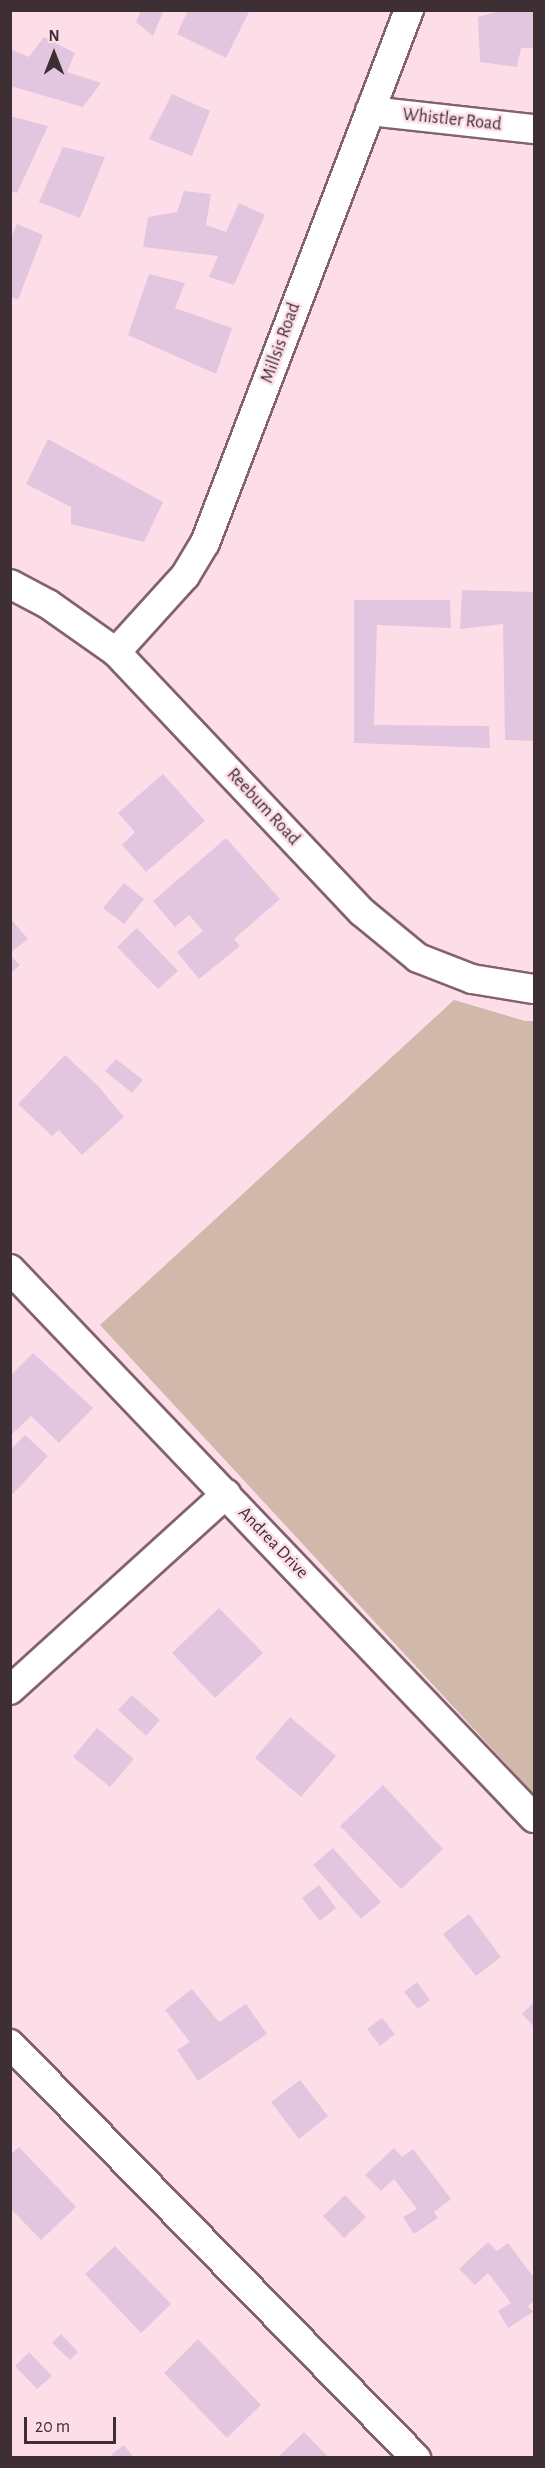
<!DOCTYPE html>
<style>
body{margin:0}
#map{position:relative;width:545px;height:2468px;overflow:hidden;background:#fddee8;font-family:"Alegreya Sans",sans-serif}
div>[style]{position:absolute}
.green>*{inset:0;background:#d0b8ab}
.building>*{inset:0;background:#e2c6df}
.roads{filter:drop-shadow(2px 0 #83626d) drop-shadow(-2px 0 #83626d) drop-shadow(0 2px #83626d) drop-shadow(0 -2px #83626d)}
.minor>*{height:28px;margin:-14px;padding:0 14px;transform-origin:14px;border-radius:14px;background:#fff}
span{translate:-50% -50%;white-space:nowrap;text-align:center;line-height:1.15;-webkit-text-stroke:5px #fddee8;paint-order:stroke}
.street-label{font-size:18px;color:#3e2f34}
.frame{position:absolute;inset:0;border:12px solid #3e2f34;pointer-events:none}
.north{position:absolute;left:24px;top:24px;width:60px;height:60px;-webkit-text-stroke:4px #fddee8;paint-order:stroke;rotate:0deg;font-size:16px;font-weight:700;line-height:24px;text-align:center;color:#3e2f34}
.north::after{content:'';display:block;margin:auto;width:21px;height:27px;background:#3e2f34;clip-path:polygon(50% 0,100% 100%,50% 72%,0 100%)}
.scale{position:absolute;left:24px;top:2417px;width:92px;height:27px;box-sizing:border-box;border:3px solid #3e2f34;border-top:0;padding-left:8px;font-size:18px;line-height:21px;white-space:nowrap;color:#3e2f34;-webkit-text-stroke:4px #fddee8;paint-order:stroke}
</style>
<div id="map">
<div class="green">
<i style="clip-path:polygon(454px 1000px,525px 1021px,534px 1021px,534px 1794px,100px 1325px)"></i>
</div>
<div class="building">
<i style="clip-path:polygon(141px 10px,164px 10px,153px 36px,136px 22px)"></i>
<i style="clip-path:polygon(188px 10px,250px 10px,226px 58px,177px 34px)"></i>
<i style="clip-path:polygon(503px 10px,534px 10px,534px 48px,521px 48px,517px 67px,480px 62px,478px 17px)"></i>
<i style="clip-path:polygon(44px 37px,75px 53px,67px 72px,101px 83px,83px 107px,10px 86px,10px 49px,29px 57px)"></i>
<i style="clip-path:polygon(172px 94px,210px 111px,192px 156px,149px 139px)"></i>
<i style="clip-path:polygon(10px 116px,48px 126px,17px 193px,10px 191px)"></i>
<i style="clip-path:polygon(63px 147px,105px 157px,80px 218px,39px 202px)"></i>
<i style="clip-path:polygon(184px 191px,211px 194px,206px 225px,226px 232px,239px 203px,265px 215px,234px 285px,209px 277px,218px 256px,143px 247px,148px 217px,177px 212px)"></i>
<i style="clip-path:polygon(17px 224px,43px 235px,18px 300px,10px 296px,10px 240px)"></i>
<i style="clip-path:polygon(149px 274px,185px 283px,175px 308px,232px 328px,216px 374px,128px 335px)"></i>
<i style="clip-path:polygon(48px 439px,163px 502px,144px 542px,71px 524px,71px 507px,26px 484px)"></i>
<i style="clip-path:polygon(462px 590px,534px 592px,534px 741px,505px 740px,503px 624px,460px 629px)"></i>
<i style="clip-path:polygon(354px 600px,450px 600px,451px 628px,377px 625px,374px 725px,489px 726px,490px 748px,354px 743px)"></i>
<i style="clip-path:polygon(163px 774px,205px 821px,146px 872px,122px 845px,135px 832px,118px 813px)"></i>
<i style="clip-path:polygon(226px 838px,280px 899px,234px 939px,240px 946px,199px 979px,177px 952px,203px 931px,189px 915px,175px 927px,153px 901px)"></i>
<i style="clip-path:polygon(124px 883px,144px 899px,124px 924px,103px 908px)"></i>
<i style="clip-path:polygon(10px 918px,28px 939px,10px 953px)"></i>
<i style="clip-path:polygon(137px 928px,178px 971px,158px 989px,117px 947px)"></i>
<i style="clip-path:polygon(10px 955px,20px 965px,10px 974px)"></i>
<i style="clip-path:polygon(65px 1055px,99px 1087px,124px 1117px,82px 1155px,59px 1130px,52px 1136px,18px 1104px)"></i>
<i style="clip-path:polygon(116px 1059px,143px 1080px,132px 1093px,105px 1071px)"></i>
<i style="clip-path:polygon(33px 1353px,93px 1408px,59px 1443px,31px 1416px,10px 1436px,10px 1376px)"></i>
<i style="clip-path:polygon(25px 1435px,48px 1456px,13px 1494px,10px 1492px,10px 1450px)"></i>
<i style="clip-path:polygon(219px 1608px,263px 1653px,215px 1698px,172px 1653px)"></i>
<i style="clip-path:polygon(132px 1695px,160px 1720px,146px 1736px,118px 1710px)"></i>
<i style="clip-path:polygon(290px 1717px,336px 1756px,301px 1797px,255px 1758px)"></i>
<i style="clip-path:polygon(97px 1728px,134px 1759px,110px 1787px,73px 1757px)"></i>
<i style="clip-path:polygon(383px 1785px,443px 1849px,401px 1889px,340px 1826px)"></i>
<i style="clip-path:polygon(333px 1848px,381px 1902px,361px 1919px,313px 1865px)"></i>
<i style="clip-path:polygon(319px 1885px,336px 1908px,320px 1921px,302px 1898px)"></i>
<i style="clip-path:polygon(469px 1914px,501px 1957px,476px 1976px,443px 1934px)"></i>
<i style="clip-path:polygon(417px 1982px,430px 2000px,418px 2009px,404px 1992px)"></i>
<i style="clip-path:polygon(192px 1989px,219px 2022px,246px 2004px,267px 2034px,198px 2081px,177px 2050px,190px 2042px,165px 2010px)"></i>
<i style="clip-path:polygon(534px 2002px,534px 2027px,522px 2014px)"></i>
<i style="clip-path:polygon(382px 2018px,395px 2034px,380px 2046px,367px 2029px)"></i>
<i style="clip-path:polygon(300px 2080px,328px 2116px,299px 2139px,271px 2102px)"></i>
<i style="clip-path:polygon(19px 2147px,76px 2207px,41px 2240px,10px 2208px,10px 2155px)"></i>
<i style="clip-path:polygon(394px 2148px,402px 2157px,413px 2149px,451px 2199px,434px 2212px,438px 2218px,414px 2234px,403px 2217px,417px 2209px,394px 2179px,381px 2191px,365px 2175px)"></i>
<i style="clip-path:polygon(345px 2195px,366px 2217px,344px 2238px,323px 2216px)"></i>
<i style="clip-path:polygon(488px 2242px,497px 2251px,508px 2243px,534px 2278px,534px 2301px,528px 2306px,533px 2312px,508px 2328px,498px 2311px,511px 2303px,488px 2273px,475px 2285px,459px 2269px)"></i>
<i style="clip-path:polygon(115px 2246px,171px 2304px,141px 2333px,85px 2274px)"></i>
<i style="clip-path:polygon(61px 2334px,78px 2352px,70px 2360px,52px 2343px)"></i>
<i style="clip-path:polygon(198px 2339px,261px 2405px,227px 2438px,164px 2373px)"></i>
<i style="clip-path:polygon(29px 2352px,52px 2376px,37px 2389px,15px 2366px)"></i>
<i style="clip-path:polygon(304px 2432px,329px 2458px,277px 2458px)"></i>
<i style="clip-path:polygon(124px 2445px,134px 2458px,113px 2458px,111px 2455px)"></i>
</div>
<div class="roads">
<div class="minor">
<i style="left:370px;top:111px;width:165px;rotate:6.3deg"></i>
<i style="left:10px;top:584px;width:43px;rotate:27.8deg"></i>
<i style="left:48px;top:604px;width:83px;rotate:35.2deg"></i>
<i style="left:116px;top:652px;width:358px;rotate:46.6deg"></i>
<i style="left:362px;top:912px;width:72px;rotate:39.4deg"></i>
<i style="left:418px;top:958px;width:58px;rotate:21.3deg"></i>
<i style="left:472px;top:979px;width:63px;rotate:9.2deg"></i>
<i style="left:116px;top:652px;width:103px;rotate:-47.8deg"></i>
<i style="left:185px;top:576px;width:39px;rotate:-59deg"></i>
<i style="left:205px;top:543px;width:571px;rotate:-69.06deg"></i>
<i style="left:10px;top:1269px;width:759px;rotate:46.33deg"></i>
<i style="left:10px;top:1690px;width:292px;rotate:-42.2deg"></i>
<i style="left:10px;top:2044px;width:580px;rotate:45.56deg"></i>
</div>
</div>
<div class="street-label">
<span style="left:452px;top:120px;rotate:6deg">Whistler Road</span>
<span style="left:281px;top:343px;rotate:-70deg">Millsis Road</span>
<span style="left:263px;top:807px;rotate:47deg">Reebum Road</span>
<span style="left:273px;top:1543px;rotate:46deg">Andrea Drive</span>
</div>
<div class="frame"></div>
<div class="north">N</div>
<div class="scale">20 m</div>
</div>
